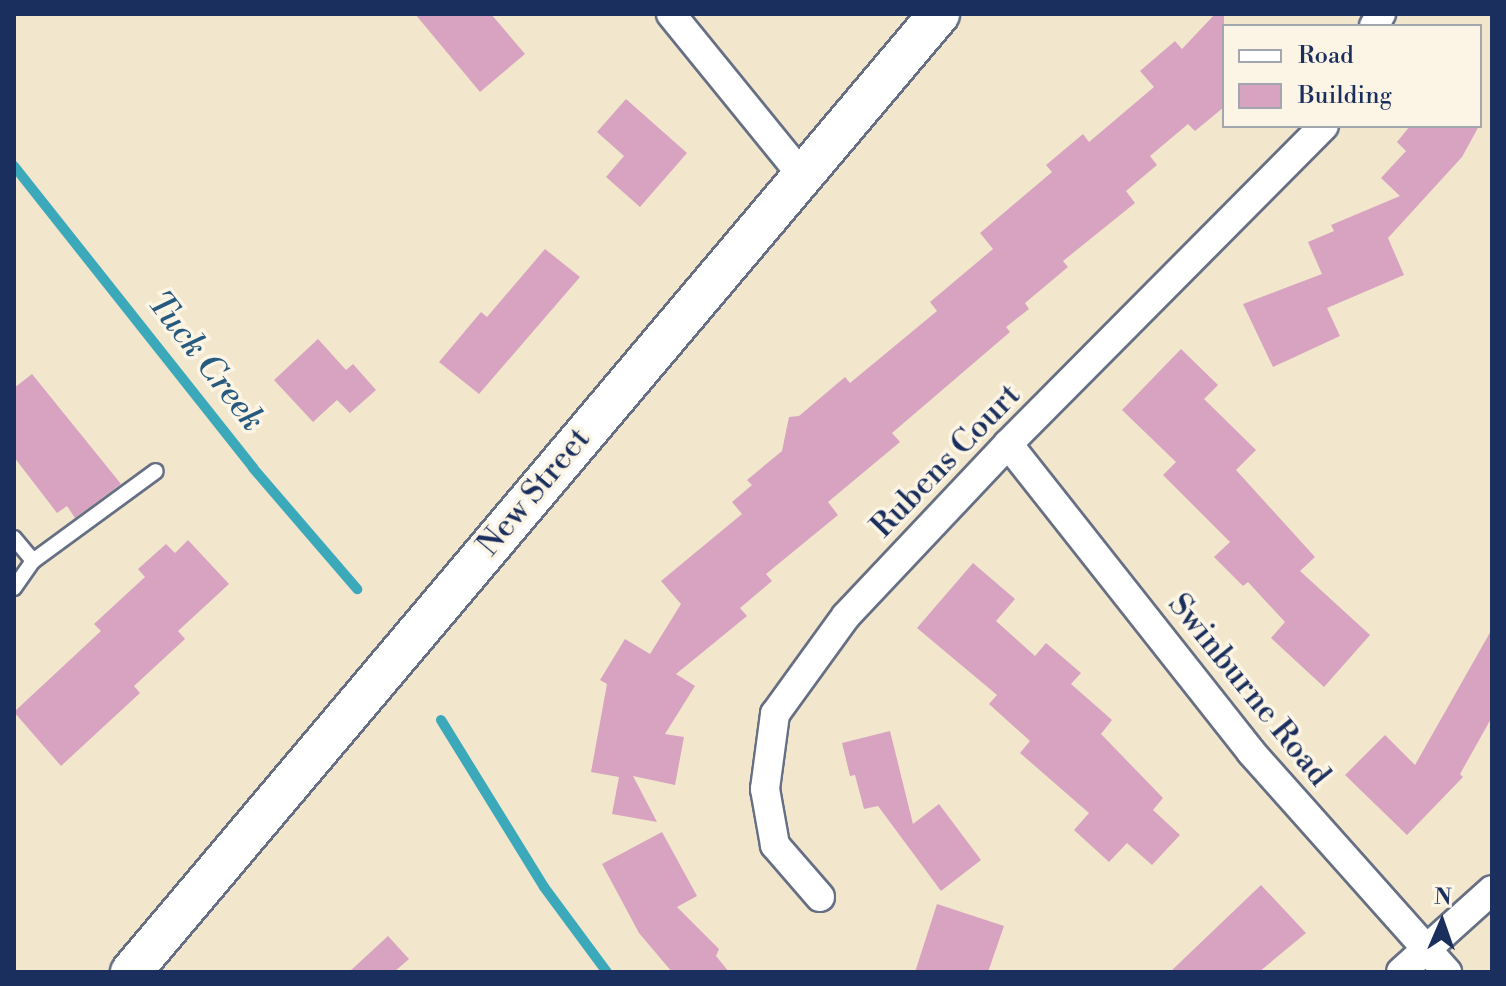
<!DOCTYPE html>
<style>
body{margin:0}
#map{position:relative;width:1506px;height:986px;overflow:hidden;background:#f2e7cc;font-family:"Libre Bodoni",serif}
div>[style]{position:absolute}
.stream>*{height:10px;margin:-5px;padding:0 5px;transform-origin:5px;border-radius:5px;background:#3ca9bb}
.building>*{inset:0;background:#d7a3c1}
.roads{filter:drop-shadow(2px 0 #666f84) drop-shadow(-2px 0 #666f84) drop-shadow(0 2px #666f84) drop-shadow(0 -2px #666f84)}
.service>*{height:14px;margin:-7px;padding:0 7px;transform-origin:7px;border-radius:7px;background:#fff}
.minor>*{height:28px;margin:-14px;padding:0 14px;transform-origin:14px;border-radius:14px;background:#fff}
.secondary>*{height:40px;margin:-20px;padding:0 20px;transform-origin:20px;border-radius:20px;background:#fff}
span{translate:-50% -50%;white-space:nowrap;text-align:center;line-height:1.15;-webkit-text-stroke:7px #fcf5e5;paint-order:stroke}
.street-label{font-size:32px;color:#1b2f5e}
.water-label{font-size:34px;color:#275a7f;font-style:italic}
.frame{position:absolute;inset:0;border:16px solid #1b2f5e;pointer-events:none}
.legend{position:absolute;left:1222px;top:24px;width:260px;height:104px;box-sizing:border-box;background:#fcf5e5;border:2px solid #a2a6af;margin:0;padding:10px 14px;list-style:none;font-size:24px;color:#1b2f5e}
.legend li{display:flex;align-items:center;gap:16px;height:40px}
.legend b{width:40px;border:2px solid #a2a6af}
.north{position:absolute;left:1402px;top:882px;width:80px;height:80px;-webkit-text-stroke:6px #fcf5e5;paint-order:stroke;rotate:2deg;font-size:22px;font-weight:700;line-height:32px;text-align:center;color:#1b2f5e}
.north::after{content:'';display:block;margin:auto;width:28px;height:36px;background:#1b2f5e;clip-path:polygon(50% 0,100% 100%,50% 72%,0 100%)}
</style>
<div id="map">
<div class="stream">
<i style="left:14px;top:166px;width:385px;rotate:51.6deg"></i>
<i style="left:253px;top:468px;width:160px;rotate:49.3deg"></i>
<i style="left:441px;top:720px;width:196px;rotate:58.3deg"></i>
<i style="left:544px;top:887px;width:106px;rotate:53.5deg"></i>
</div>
<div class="building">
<i style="clip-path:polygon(415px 14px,491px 14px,525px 54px,480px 92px)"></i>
<i style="clip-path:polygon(1215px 14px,1224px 14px,1224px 107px,1195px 131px,1188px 124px,1150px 156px,1157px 165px,1126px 191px,1135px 203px,1063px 261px,1068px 267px,1025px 303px,1029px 309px,1006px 327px,1010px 332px,892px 433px,900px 442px,828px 502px,838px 515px,766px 574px,772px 581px,740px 608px,747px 616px,676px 674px,695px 686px,665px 734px,684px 737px,675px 785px,633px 776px,657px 822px,612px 814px,619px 777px,591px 772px,607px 684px,600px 680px,625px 639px,650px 654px,681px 604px,661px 581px,742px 514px,732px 502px,752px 485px,747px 480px,782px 451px,789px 417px,799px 416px,845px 377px,850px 383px,937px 311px,930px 302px,993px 249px,980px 233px,1052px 172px,1046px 165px,1083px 134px,1089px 142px,1154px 87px,1140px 71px,1175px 41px,1182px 49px)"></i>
<i style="clip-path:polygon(626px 99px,687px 153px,640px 207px,606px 177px,624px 156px,597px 132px)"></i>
<i style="clip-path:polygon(1410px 126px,1479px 126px,1462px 157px,1388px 238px,1404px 275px,1327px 308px,1340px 336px,1273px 367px,1243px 304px,1322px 274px,1308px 242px,1334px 231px,1331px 225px,1400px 196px,1381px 178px,1406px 151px,1397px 142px)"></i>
<i style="clip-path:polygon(545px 249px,580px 277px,479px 394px,439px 362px,481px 312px,487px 317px)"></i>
<i style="clip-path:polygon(318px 339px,346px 370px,353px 364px,376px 390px,350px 413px,337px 400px,313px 422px,274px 380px)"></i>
<i style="clip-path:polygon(1181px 349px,1218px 385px,1204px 399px,1256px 450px,1236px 470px,1315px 557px,1300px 571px,1370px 635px,1324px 687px,1271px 638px,1285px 622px,1248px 582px,1243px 586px,1214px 557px,1230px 542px,1163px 475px,1176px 462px,1122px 410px)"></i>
<i style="clip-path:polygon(32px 374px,121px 484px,75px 518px,67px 506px,57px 513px,14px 457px,14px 388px)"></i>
<i style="clip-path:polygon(188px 540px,229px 584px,178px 631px,185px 639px,134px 686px,140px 693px,61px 766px,14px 712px,101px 631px,94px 624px,145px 577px,138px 569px,166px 544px,175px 553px)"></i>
<i style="clip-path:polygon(973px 563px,1015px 599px,996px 621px,1035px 656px,1046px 643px,1081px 673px,1071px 684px,1112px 720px,1101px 734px,1163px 798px,1153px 810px,1180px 835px,1152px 865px,1127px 843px,1109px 862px,1074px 830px,1089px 813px,1020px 753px,1030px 741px,989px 704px,997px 695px,917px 628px)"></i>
<i style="clip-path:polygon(1492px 629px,1492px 717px,1460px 774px,1463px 777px,1407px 835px,1345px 775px,1385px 735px,1415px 765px)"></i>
<i style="clip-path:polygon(890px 731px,913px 824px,939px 804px,981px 860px,941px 891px,878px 806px,864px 809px,855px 775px,850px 776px,842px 743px)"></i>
<i style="clip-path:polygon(662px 832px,697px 896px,677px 907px,719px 949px,716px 956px,729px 972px,672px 972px,639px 933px,602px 864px)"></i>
<i style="clip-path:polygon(1261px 885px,1306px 933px,1259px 972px,1170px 972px)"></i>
<i style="clip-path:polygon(937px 904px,1004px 926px,988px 972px,915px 972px)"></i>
<i style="clip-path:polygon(388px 936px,409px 959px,394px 972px,349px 972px)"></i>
</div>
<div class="roads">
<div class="service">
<i style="left:14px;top:538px;width:30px;rotate:50deg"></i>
<i style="left:14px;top:588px;width:33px;rotate:-55deg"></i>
<i style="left:33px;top:561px;width:152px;rotate:-36.2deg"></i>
</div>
<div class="minor">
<i style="left:671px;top:14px;width:206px;rotate:50.9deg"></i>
<i style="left:1374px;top:26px;width:14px;rotate:-60deg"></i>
<i style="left:1008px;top:444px;width:392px;rotate:51.7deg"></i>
<i style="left:1251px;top:752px;width:295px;rotate:48.3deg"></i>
<i style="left:820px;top:897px;width:69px;rotate:-130.9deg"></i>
<i style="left:775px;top:845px;width:57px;rotate:-100.1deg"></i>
<i style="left:765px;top:789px;width:76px;rotate:-82.4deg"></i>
<i style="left:775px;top:714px;width:121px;rotate:-54.1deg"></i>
<i style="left:846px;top:616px;width:236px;rotate:-46.7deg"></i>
<i style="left:1008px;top:444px;width:448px;rotate:-45.2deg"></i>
<i style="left:1401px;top:972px;width:122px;rotate:-42deg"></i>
</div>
<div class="secondary">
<i style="left:131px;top:972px;width:1253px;rotate:-49.85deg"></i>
</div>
</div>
<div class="street-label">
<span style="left:946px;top:461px;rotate:-46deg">Rubens Court</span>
<span style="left:534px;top:492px;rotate:-50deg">New Street</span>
<span style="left:1249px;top:690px;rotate:51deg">Swinburne Road</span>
</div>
<div class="water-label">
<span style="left:205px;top:362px;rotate:52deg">Tuck Creek</span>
</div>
<div class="frame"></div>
<ul class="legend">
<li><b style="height:10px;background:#fff"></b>Road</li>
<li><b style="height:22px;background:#d7a3c1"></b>Building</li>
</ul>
<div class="north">N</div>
</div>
